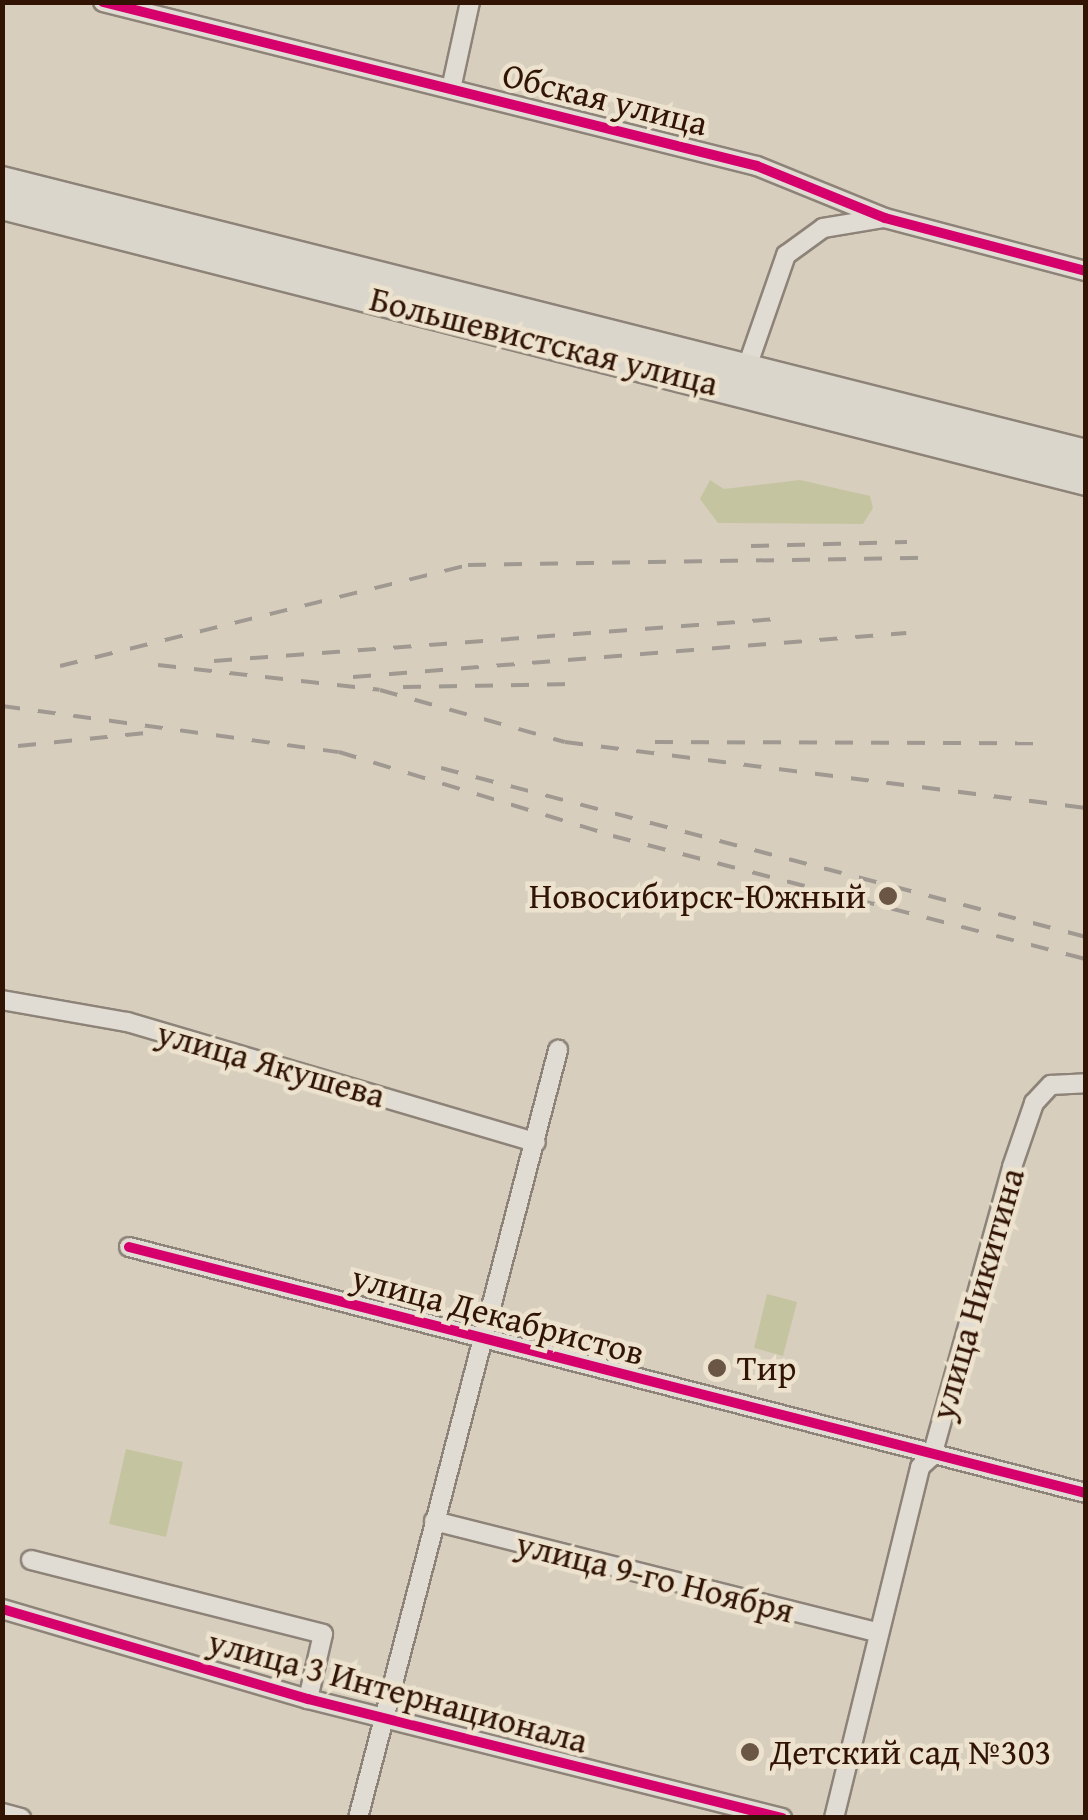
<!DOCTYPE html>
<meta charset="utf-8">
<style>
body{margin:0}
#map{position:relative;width:1088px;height:1820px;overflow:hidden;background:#d8cebd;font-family:"Gentium Book Plus",serif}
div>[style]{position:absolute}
.green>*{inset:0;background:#c5c4a1}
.roads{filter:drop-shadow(2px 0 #8d8378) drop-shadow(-2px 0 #8d8378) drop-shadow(0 2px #8d8378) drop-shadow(0 -2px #8d8378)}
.minor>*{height:18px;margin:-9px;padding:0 9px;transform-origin:9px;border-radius:9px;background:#e1dcd3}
.highway>*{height:28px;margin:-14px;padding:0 14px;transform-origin:14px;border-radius:14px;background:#dbd6cc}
.rail>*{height:4px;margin-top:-2px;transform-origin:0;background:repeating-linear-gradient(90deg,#a09991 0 18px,transparent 0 36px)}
.cycleway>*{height:10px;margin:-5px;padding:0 5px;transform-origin:5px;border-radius:5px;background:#d6006c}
.dots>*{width:28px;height:28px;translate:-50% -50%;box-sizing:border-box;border:5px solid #ede2cd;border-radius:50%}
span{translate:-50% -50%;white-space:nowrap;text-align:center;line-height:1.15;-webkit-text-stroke:9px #ede2cd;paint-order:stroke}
.street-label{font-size:35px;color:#311404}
.poi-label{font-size:35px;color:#311404}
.right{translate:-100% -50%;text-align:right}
.left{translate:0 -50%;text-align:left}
.frame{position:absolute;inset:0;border:5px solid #311404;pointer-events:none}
</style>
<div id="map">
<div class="green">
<i style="clip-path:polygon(710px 480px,724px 489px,800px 480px,870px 496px,873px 508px,863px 524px,718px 523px,700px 499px)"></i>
<i style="clip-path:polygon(767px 1294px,797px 1302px,783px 1356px,754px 1348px)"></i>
<i style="clip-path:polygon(126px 1449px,183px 1462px,166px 1537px,109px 1524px)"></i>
</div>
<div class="roads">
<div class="minor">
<i style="left:103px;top:2px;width:674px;rotate:14.08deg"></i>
<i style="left:757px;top:166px;width:138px;rotate:22.1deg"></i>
<i style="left:885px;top:218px;width:208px;rotate:14.8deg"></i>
<i style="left:451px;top:89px;width:89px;rotate:-77.7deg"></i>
<i style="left:747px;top:367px;width:119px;rotate:-70.8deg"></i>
<i style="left:786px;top:255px;width:46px;rotate:-36.1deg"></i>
<i style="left:823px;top:228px;width:62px;rotate:-9.3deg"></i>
<i style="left:2px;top:1000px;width:127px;rotate:10deg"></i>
<i style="left:127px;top:1022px;width:426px;rotate:16.4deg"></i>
<i style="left:129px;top:1247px;width:988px;rotate:14.42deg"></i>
<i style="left:434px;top:1521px;width:456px;rotate:14.1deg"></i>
<i style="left:31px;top:1560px;width:301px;rotate:14.2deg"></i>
<i style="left:323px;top:1634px;width:67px;rotate:103deg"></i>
<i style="left:2px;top:1609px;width:319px;rotate:16.4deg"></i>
<i style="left:308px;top:1699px;width:489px;rotate:14.1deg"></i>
<i style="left:2px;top:1813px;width:20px;rotate:15deg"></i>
<i style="left:358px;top:1818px;width:794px;rotate:-75.4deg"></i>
<i style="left:834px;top:1818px;width:361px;rotate:-76.2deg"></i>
<i style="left:920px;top:1467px;width:16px;rotate:-43deg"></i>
<i style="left:932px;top:1456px;width:300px;rotate:-74.5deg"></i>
<i style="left:1012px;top:1167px;width:68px;rotate:-71deg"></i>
<i style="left:1034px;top:1103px;width:25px;rotate:-47deg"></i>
<i style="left:1051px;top:1085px;width:35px;rotate:-3deg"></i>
</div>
<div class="highway">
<i style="left:2px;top:181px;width:1118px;rotate:14.14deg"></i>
<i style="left:2px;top:205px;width:1119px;rotate:14.28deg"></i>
</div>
</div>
<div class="rail">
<i style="left:751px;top:546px;width:156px;rotate:-1.5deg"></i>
<i style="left:214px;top:661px;width:565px;rotate:-4.27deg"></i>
<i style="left:158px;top:665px;width:223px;rotate:6.4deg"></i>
<i style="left:380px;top:690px;width:192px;rotate:15.7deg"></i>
<i style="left:565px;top:742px;width:525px;rotate:7.22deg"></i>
<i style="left:60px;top:666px;width:420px;rotate:-13.9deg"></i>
<i style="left:468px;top:565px;width:458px;rotate:-0.9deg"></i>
<i style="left:353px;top:677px;width:555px;rotate:-4.55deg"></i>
<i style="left:403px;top:687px;width:170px;rotate:-1deg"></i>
<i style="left:2px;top:706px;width:340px;rotate:7.8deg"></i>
<i style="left:339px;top:752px;width:287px;rotate:17deg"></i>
<i style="left:613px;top:836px;width:489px;rotate:14.6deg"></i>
<i style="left:655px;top:742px;width:379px;rotate:0.2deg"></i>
<i style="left:18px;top:746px;width:138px;rotate:-5.8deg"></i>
<i style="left:441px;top:768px;width:667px;rotate:14.68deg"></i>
</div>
<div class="cycleway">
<i style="left:103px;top:2px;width:674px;rotate:14.08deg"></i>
<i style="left:757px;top:166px;width:138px;rotate:22.1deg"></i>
<i style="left:885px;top:218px;width:208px;rotate:14.8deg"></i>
<i style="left:129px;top:1247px;width:988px;rotate:14.42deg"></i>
<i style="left:2px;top:1609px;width:319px;rotate:16.4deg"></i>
<i style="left:308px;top:1699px;width:489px;rotate:14.1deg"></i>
</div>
<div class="dots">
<i style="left:888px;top:896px;background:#6b5545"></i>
<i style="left:717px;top:1368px;background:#6b5545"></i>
<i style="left:750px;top:1752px;background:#6b5545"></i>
</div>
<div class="street-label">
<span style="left:605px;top:99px;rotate:14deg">Обская улица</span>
<span style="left:544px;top:341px;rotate:14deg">Большевистская улица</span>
<span style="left:271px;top:1064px;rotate:16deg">улица Якушева</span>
<span style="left:977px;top:1294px;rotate:-74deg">улица Никитина</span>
<span style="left:498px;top:1315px;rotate:15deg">улица Декабристов</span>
<span style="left:655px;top:1577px;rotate:14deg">улица 9-го Ноября</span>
<span style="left:398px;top:1691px;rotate:15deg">улица 3 Интернационала</span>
</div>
<div class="poi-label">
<span class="right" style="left:866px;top:896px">Новосибирск-Южный</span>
<span class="left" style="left:737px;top:1368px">Тир</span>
<span class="left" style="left:770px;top:1752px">Детский сад №303</span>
</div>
<div class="frame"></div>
</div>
